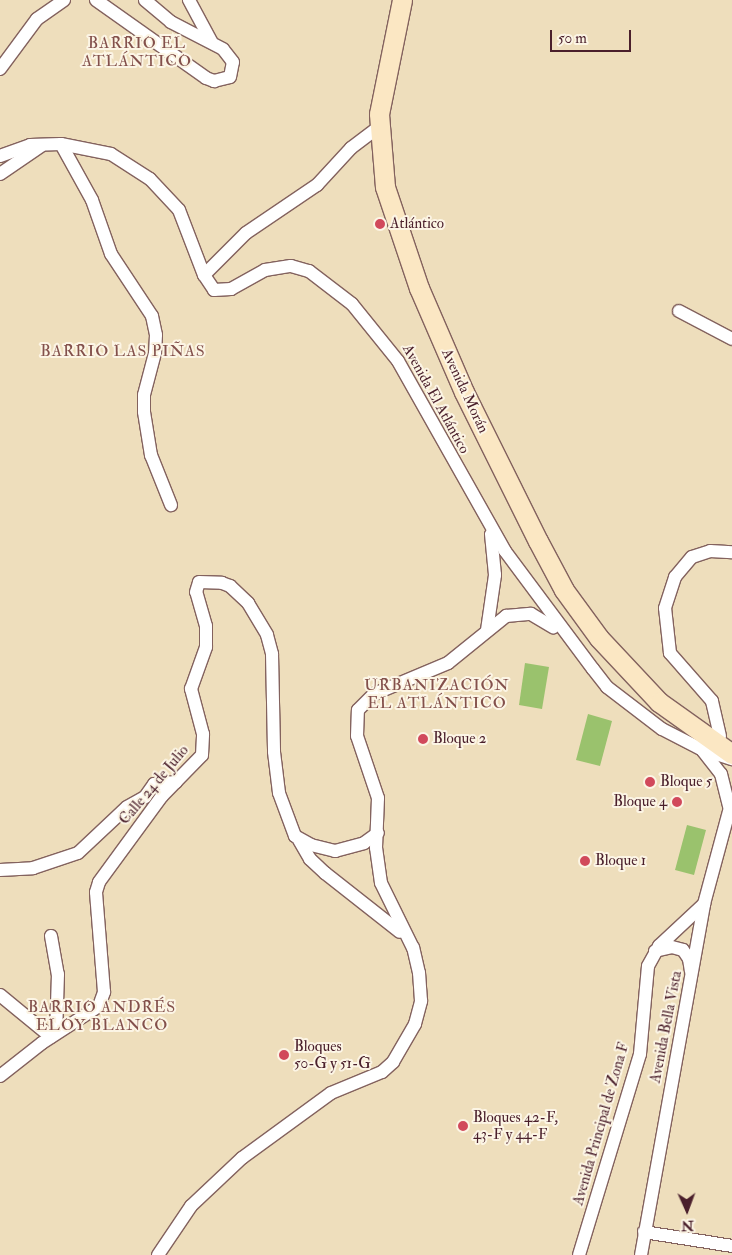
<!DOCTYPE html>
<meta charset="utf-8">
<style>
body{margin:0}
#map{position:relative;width:732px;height:1255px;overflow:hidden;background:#eedebc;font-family:"IM FELL Double Pica",serif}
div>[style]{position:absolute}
.green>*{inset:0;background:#9ac26d}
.roads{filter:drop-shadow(1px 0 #83625e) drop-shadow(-1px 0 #83625e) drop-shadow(0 1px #83625e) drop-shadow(0 -1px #83625e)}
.street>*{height:12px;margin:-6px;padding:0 6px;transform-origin:6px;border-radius:6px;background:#fff}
.secondary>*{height:19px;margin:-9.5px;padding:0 9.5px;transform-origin:9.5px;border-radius:9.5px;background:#fbe7c3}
.dots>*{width:14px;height:14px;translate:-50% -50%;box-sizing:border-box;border:2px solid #fcf5e5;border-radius:50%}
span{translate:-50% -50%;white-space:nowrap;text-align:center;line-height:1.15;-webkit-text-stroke:4px #fcf5e5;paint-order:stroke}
.poi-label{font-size:15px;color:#4a1f2b}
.left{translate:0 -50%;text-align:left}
.right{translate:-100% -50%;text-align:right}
.street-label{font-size:15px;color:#4a1f2b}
.neighbourhood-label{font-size:16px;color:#83504b;letter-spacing:1px}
.north{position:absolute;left:662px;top:1185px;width:50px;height:50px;-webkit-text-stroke:4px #fcf5e5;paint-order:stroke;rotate:178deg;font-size:14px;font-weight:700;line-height:20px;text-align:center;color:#4a1f2b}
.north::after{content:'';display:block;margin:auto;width:18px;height:22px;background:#4a1f2b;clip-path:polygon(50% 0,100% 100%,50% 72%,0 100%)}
.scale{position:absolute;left:550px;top:30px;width:81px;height:22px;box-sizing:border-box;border:2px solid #4a1f2b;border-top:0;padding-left:6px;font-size:15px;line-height:18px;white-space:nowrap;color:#4a1f2b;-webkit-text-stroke:4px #fcf5e5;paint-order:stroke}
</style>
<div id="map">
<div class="green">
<i style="clip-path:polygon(525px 663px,549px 667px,542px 709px,519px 705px)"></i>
<i style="clip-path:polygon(588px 714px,612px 721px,600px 766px,576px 760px)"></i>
<i style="clip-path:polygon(687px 825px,706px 830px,694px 875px,675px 870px)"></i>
</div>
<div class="roads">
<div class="street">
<i style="left:96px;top:0;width:135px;rotate:35.3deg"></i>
<i style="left:206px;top:78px;width:9px;rotate:21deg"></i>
<i style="left:214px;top:81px;width:16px;rotate:-14deg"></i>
<i style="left:230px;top:77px;width:15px;rotate:-79deg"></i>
<i style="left:233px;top:62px;width:16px;rotate:-128deg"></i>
<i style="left:223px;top:49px;width:59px;rotate:-152.6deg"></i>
<i style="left:171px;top:22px;width:34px;rotate:-140deg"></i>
<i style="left:189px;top:0;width:47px;rotate:61.8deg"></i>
<i style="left:0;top:69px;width:62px;rotate:-53.5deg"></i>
<i style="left:37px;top:19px;width:33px;rotate:-35deg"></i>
<i style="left:61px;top:144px;width:64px;rotate:61deg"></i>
<i style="left:92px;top:200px;width:57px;rotate:70.6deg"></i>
<i style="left:111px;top:254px;width:74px;rotate:56.5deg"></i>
<i style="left:152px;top:316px;width:19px;rotate:78deg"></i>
<i style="left:156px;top:335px;width:18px;rotate:93deg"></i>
<i style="left:155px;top:353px;width:43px;rotate:104.7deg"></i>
<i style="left:144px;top:395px;width:17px;rotate:90deg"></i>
<i style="left:144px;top:412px;width:44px;rotate:80.8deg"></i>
<i style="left:151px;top:455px;width:54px;rotate:68.2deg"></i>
<i style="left:0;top:156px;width:32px;rotate:-20deg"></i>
<i style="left:30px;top:145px;width:31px;rotate:-2deg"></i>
<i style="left:61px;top:144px;width:51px;rotate:11.3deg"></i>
<i style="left:111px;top:154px;width:46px;rotate:32.7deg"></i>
<i style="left:150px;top:179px;width:42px;rotate:46.9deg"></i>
<i style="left:179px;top:210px;width:70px;rotate:69deg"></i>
<i style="left:204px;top:275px;width:18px;rotate:56deg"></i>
<i style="left:214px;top:290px;width:17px;rotate:-3deg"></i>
<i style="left:231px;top:289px;width:39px;rotate:-29deg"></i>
<i style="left:265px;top:270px;width:26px;rotate:-9deg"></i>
<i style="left:291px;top:266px;width:19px;rotate:16deg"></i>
<i style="left:309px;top:271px;width:54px;rotate:37.5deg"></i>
<i style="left:352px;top:304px;width:73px;rotate:51.1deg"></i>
<i style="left:398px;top:361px;width:218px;rotate:60.6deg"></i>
<i style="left:505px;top:551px;width:147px;rotate:53.3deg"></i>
<i style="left:593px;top:669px;width:23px;rotate:52deg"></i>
<i style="left:607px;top:687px;width:69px;rotate:37.4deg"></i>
<i style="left:662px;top:729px;width:44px;rotate:27.1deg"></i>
<i style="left:701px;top:749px;width:33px;rotate:18deg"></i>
<i style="left:0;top:174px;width:50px;rotate:-34.3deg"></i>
<i style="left:204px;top:275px;width:59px;rotate:-45deg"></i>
<i style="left:246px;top:233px;width:86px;rotate:-34.1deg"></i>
<i style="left:317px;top:185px;width:50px;rotate:-47.4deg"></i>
<i style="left:351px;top:148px;width:34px;rotate:-37deg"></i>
<i style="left:679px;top:311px;width:60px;rotate:27.8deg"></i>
<i style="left:487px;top:630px;width:56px;rotate:-81.7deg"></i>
<i style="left:495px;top:575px;width:41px;rotate:-95.6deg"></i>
<i style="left:720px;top:736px;width:36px;rotate:-103deg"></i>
<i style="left:712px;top:701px;width:64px;rotate:-131.2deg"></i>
<i style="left:670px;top:653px;width:45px;rotate:-96.3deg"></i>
<i style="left:665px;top:608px;width:33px;rotate:-72deg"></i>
<i style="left:675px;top:577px;width:26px;rotate:-50deg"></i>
<i style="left:692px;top:557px;width:19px;rotate:-18deg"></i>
<i style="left:710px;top:551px;width:22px;rotate:3deg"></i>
<i style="left:703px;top:751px;width:29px;rotate:52deg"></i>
<i style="left:721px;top:774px;width:33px;rotate:76deg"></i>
<i style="left:299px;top:840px;width:22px;rotate:60deg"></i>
<i style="left:310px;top:859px;width:21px;rotate:43deg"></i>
<i style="left:325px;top:873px;width:95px;rotate:38.2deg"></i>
<i style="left:0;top:870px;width:33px;rotate:-3deg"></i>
<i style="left:33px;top:868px;width:47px;rotate:-18.4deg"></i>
<i style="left:78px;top:853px;width:67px;rotate:-43.2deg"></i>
<i style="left:127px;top:807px;width:21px;rotate:-29deg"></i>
<i style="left:145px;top:797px;width:16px;rotate:-55deg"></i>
<i style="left:154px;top:784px;width:22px;rotate:-5deg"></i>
<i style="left:51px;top:936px;width:39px;rotate:80deg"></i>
<i style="left:58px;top:974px;width:59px;rotate:91.9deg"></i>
<i style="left:655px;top:951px;width:17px;rotate:-13deg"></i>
<i style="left:672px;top:947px;width:11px;rotate:15deg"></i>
<i style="left:683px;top:950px;width:11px;rotate:56deg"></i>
<i style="left:689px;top:959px;width:12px;rotate:81deg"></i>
<i style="left:0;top:995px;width:66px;rotate:39.5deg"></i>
<i style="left:0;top:1076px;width:53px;rotate:-38.2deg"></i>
<i style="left:42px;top:1043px;width:68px;rotate:-33deg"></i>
<i style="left:99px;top:1006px;width:15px;rotate:-70deg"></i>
<i style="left:104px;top:992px;width:100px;rotate:-94.6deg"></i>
<i style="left:96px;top:892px;width:10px;rotate:-73deg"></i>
<i style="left:99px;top:882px;width:107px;rotate:-53.8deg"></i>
<i style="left:162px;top:796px;width:57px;rotate:-45.7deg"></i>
<i style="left:202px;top:755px;width:21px;rotate:-87deg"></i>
<i style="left:203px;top:734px;width:47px;rotate:-104.9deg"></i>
<i style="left:191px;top:689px;width:45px;rotate:-70.3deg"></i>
<i style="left:206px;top:647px;width:21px;rotate:-90deg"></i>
<i style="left:206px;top:626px;width:35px;rotate:-106deg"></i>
<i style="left:196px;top:592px;width:10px;rotate:-73deg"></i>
<i style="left:199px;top:582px;width:23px;rotate:2deg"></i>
<i style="left:222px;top:583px;width:9px;rotate:21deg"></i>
<i style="left:230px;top:586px;width:25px;rotate:43deg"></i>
<i style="left:248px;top:603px;width:37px;rotate:59deg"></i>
<i style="left:267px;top:635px;width:20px;rotate:75deg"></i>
<i style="left:272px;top:654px;width:98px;rotate:88.8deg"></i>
<i style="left:274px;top:752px;width:41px;rotate:83deg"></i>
<i style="left:279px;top:793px;width:46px;rotate:69.6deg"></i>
<i style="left:295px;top:836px;width:18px;rotate:29deg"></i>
<i style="left:311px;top:845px;width:25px;rotate:14deg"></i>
<i style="left:335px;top:851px;width:30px;rotate:-15deg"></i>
<i style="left:364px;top:843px;width:17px;rotate:-36deg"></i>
<i style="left:644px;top:1232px;width:89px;rotate:9deg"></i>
<i style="left:158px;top:1255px;width:59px;rotate:-56deg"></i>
<i style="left:191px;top:1206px;width:70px;rotate:-43.3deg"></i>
<i style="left:242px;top:1158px;width:110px;rotate:-36.1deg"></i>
<i style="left:331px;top:1093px;width:55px;rotate:-22.4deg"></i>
<i style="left:382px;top:1072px;width:15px;rotate:-42deg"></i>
<i style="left:393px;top:1062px;width:44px;rotate:-59.9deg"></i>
<i style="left:415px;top:1024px;width:24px;rotate:-75deg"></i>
<i style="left:421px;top:1001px;width:28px;rotate:-94deg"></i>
<i style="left:419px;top:973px;width:26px;rotate:-103deg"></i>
<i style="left:413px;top:948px;width:72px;rotate:-116.2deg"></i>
<i style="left:381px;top:883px;width:35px;rotate:-98deg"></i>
<i style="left:376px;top:848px;width:50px;rotate:-87.7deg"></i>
<i style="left:378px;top:798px;width:65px;rotate:-108.7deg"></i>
<i style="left:357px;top:736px;width:26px;rotate:-88deg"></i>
<i style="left:358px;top:710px;width:23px;rotate:-45deg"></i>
<i style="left:374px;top:694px;width:80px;rotate:-22.7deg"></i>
<i style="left:448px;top:663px;width:75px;rotate:-39deg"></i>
<i style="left:506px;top:616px;width:25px;rotate:-5deg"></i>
<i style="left:531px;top:614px;width:26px;rotate:31deg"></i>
<i style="left:579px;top:1255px;width:210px;rotate:-73.1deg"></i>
<i style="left:640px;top:1054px;width:88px;rotate:-84.8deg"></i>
<i style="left:648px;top:966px;width:23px;rotate:-61deg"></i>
<i style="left:659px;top:946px;width:62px;rotate:-43deg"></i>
<i style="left:641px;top:1255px;width:357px;rotate:-79.8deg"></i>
<i style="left:704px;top:904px;width:108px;rotate:-74.9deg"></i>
</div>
<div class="secondary">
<i style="left:402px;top:0;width:116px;rotate:101.4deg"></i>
<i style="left:379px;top:114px;width:73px;rotate:85.3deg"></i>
<i style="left:385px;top:187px;width:107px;rotate:71.4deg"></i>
<i style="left:419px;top:288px;width:113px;rotate:66.6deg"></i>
<i style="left:464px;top:392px;width:166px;rotate:63.6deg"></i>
<i style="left:538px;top:541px;width:55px;rotate:62deg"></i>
<i style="left:564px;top:590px;width:59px;rotate:53.9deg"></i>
<i style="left:599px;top:638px;width:88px;rotate:46.8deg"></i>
<i style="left:659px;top:702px;width:90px;rotate:35.5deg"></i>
</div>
</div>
<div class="dots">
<i style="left:380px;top:224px;background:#d1495b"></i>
<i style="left:423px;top:739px;background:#d1495b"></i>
<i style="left:650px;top:782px;background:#d1495b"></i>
<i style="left:677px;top:802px;background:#d1495b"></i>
<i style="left:585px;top:861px;background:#d1495b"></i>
<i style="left:284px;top:1055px;background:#d1495b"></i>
<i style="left:463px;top:1126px;background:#d1495b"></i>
</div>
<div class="poi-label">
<span class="left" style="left:390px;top:224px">Atlántico</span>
<span class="left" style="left:433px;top:739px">Bloque 2</span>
<span class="left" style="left:660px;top:782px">Bloque 5</span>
<span class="right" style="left:667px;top:802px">Bloque 4</span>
<span class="left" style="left:595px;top:861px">Bloque 1</span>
<span class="left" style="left:294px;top:1055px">Bloques<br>50-G y 51-G</span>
<span class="left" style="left:473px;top:1126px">Bloques 42-F,<br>43-F y 44-F</span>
</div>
<div class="street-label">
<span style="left:465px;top:391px;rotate:65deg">Avenida Morán</span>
<span style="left:436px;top:399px;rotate:61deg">Avenida El Atlántico</span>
<span style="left:154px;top:785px;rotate:-50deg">Calle 24 de Julio</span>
<span style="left:666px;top:1027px;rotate:-79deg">Avenida Bella Vista</span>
<span style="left:601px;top:1124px;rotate:-74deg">Avenida Principal de Zona F</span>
</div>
<div class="neighbourhood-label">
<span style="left:137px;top:52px">BARRIO EL<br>ATLÁNTICO</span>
<span style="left:123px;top:351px">BARRIO LAS PIÑAS</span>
<span style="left:437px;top:694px">URBANIZACIÓN<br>EL ATLÁNTICO</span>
<span style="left:102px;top:1016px">BARRIO ANDRÉS<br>ELOY BLANCO</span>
</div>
<div class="north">N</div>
<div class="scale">50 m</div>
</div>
